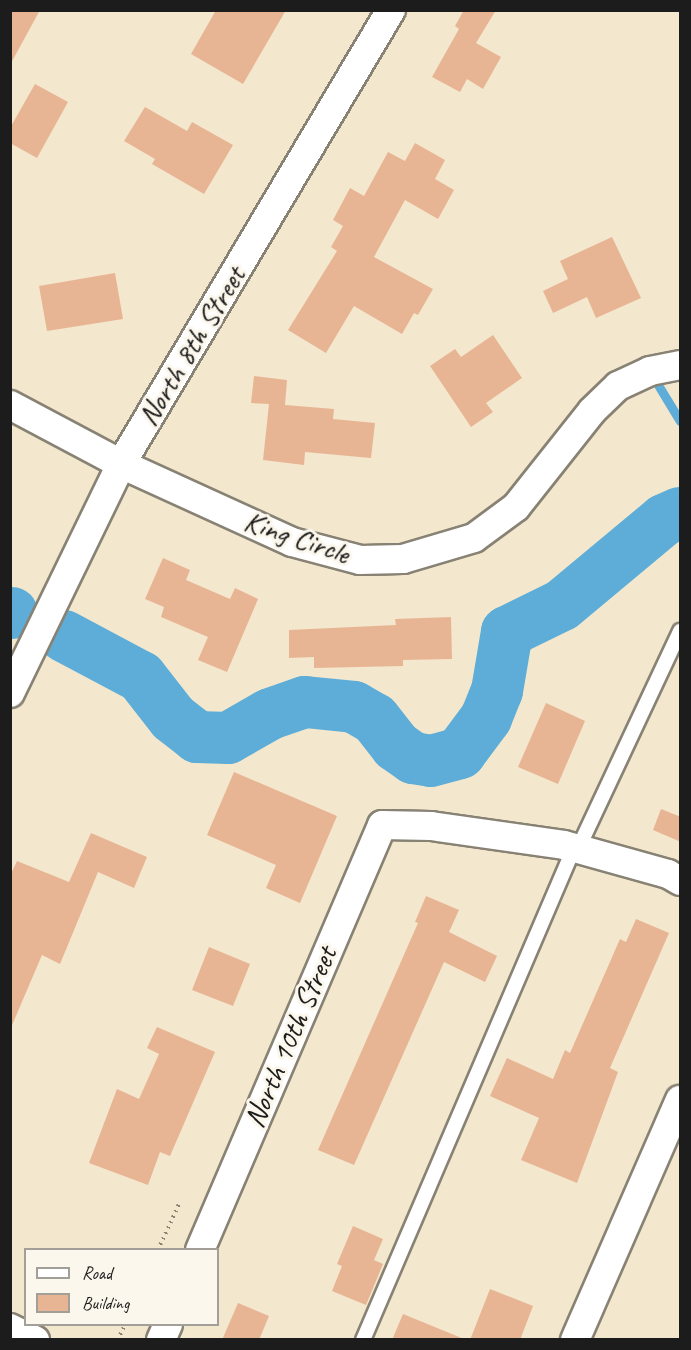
<!DOCTYPE html>
<style>
body{margin:0}
#map{position:relative;width:691px;height:1350px;overflow:hidden;background:#f3e7cd;font-family:Caveat,sans-serif}
div>[style]{position:absolute}
.stream>*{height:9px;margin:-4.5px;padding:0 4.5px;transform-origin:4.5px;border-radius:4.5px;background:#5dadd8}
.river>*{height:52px;margin:-26px;padding:0 26px;transform-origin:26px;border-radius:26px;background:#5dadd8}
.building>*{inset:0;background:#e8b594}
.path>*{height:4px;margin-top:-2px;transform-origin:0;background:repeating-linear-gradient(90deg,#888274 0 1.5px,transparent 0 6px)}
.roads{filter:drop-shadow(2px 0 #888274) drop-shadow(-2px 0 #888274) drop-shadow(0 2px #888274) drop-shadow(0 -2px #888274)}
.lane>*{height:14px;margin:-7px;padding:0 7px;transform-origin:7px;border-radius:7px;background:#fff}
.street>*{height:28px;margin:-14px;padding:0 14px;transform-origin:14px;border-radius:14px;background:#fff}
span{translate:-50% -50%;white-space:nowrap;text-align:center;line-height:1.15;-webkit-text-stroke:6px #fbf7ec;paint-order:stroke}
.street-label{font-size:30px;color:#1c1c1c}
.frame{position:absolute;inset:0;border:12px solid #1c1c1c;pointer-events:none}
.legend{position:absolute;left:24px;top:1248px;width:195px;height:78px;box-sizing:border-box;background:#fbf7ec;border:2px solid #a29f99;margin:0;padding:8px 10px;list-style:none;font-size:18px;color:#1c1c1c}
.legend li{display:flex;align-items:center;gap:12px;height:30px}
.legend b{width:30px;border:2px solid #a29f99}
</style>
<div id="map">
<div class="stream">
<i style="left:652px;top:375px;width:54px;rotate:58.7deg"></i>
</div>
<div class="river">
<i style="left:10px;top:613px;width:2px"></i>
<i style="left:64px;top:636px;width:87px;rotate:28deg"></i>
<i style="left:141px;top:677px;width:52px;rotate:52deg"></i>
<i style="left:173px;top:718px;width:31px;rotate:38deg"></i>
<i style="left:197px;top:737px;width:31px;rotate:2deg"></i>
<i style="left:228px;top:738px;width:48px;rotate:-29.7deg"></i>
<i style="left:270px;top:714px;width:37px;rotate:-19deg"></i>
<i style="left:305px;top:702px;width:49px;rotate:5.8deg"></i>
<i style="left:354px;top:707px;width:24px;rotate:30deg"></i>
<i style="left:375px;top:719px;width:34px;rotate:52deg"></i>
<i style="left:396px;top:746px;width:21px;rotate:35deg"></i>
<i style="left:413px;top:758px;width:18px;rotate:9deg"></i>
<i style="left:431px;top:761px;width:30px;rotate:-15deg"></i>
<i style="left:460px;top:753px;width:44px;rotate:-53.4deg"></i>
<i style="left:486px;top:718px;width:29px;rotate:-68deg"></i>
<i style="left:497px;top:691px;width:60px;rotate:-80.4deg"></i>
<i style="left:507px;top:632px;width:61px;rotate:-26.1deg"></i>
<i style="left:562px;top:605px;width:133px;rotate:-39.8deg"></i>
<i style="left:664px;top:520px;width:17px;rotate:-24deg"></i>
</div>
<div class="building">
<i style="clip-path:polygon(10px 10px,40px 10px,10px 65px)"></i>
<i style="clip-path:polygon(216px 10px,286px 10px,243px 84px,191px 54px)"></i>
<i style="clip-path:polygon(464px 10px,496px 10px,476px 43px,501px 57px,483px 89px,467px 79px,460px 92px,432px 77px,459px 29px,455px 26px)"></i>
<i style="clip-path:polygon(35px 84px,68px 102px,37px 158px,10px 143px,10px 128px)"></i>
<i style="clip-path:polygon(145px 107px,187px 131px,192px 122px,233px 145px,204px 194px,152px 164px,155px 159px,124px 141px)"></i>
<i style="clip-path:polygon(415px 143px,445px 160px,435px 179px,454px 190px,438px 219px,405px 200px,374px 257px,433px 289px,418px 315px,414px 313px,402px 334px,354px 306px,326px 353px,288px 330px,337px 251px,331px 247px,343px 226px,333px 220px,350px 188px,364px 196px,388px 152px,405px 161px)"></i>
<i style="clip-path:polygon(612px 237px,641px 298px,596px 318px,587px 297px,553px 313px,543px 291px,568px 279px,560px 261px)"></i>
<i style="clip-path:polygon(115px 273px,123px 319px,47px 331px,39px 286px)"></i>
<i style="clip-path:polygon(493px 335px,522px 378px,486px 403px,493px 412px,471px 427px,430px 366px,455px 349px,461px 357px)"></i>
<i style="clip-path:polygon(254px 376px,287px 380px,285px 405px,334px 409px,333px 419px,375px 423px,371px 458px,305px 452px,304px 465px,263px 460px,269px 404px,251px 403px)"></i>
<i style="clip-path:polygon(163px 558px,190px 570px,186px 580px,230px 599px,235px 588px,258px 599px,227px 672px,198px 660px,208px 637px,161px 617px,164px 607px,145px 599px)"></i>
<i style="clip-path:polygon(451px 617px,452px 659px,403px 660px,403px 666px,314px 668px,314px 657px,289px 658px,289px 630px,396px 625px,395px 619px)"></i>
<i style="clip-path:polygon(546px 703px,585px 721px,558px 784px,518px 767px)"></i>
<i style="clip-path:polygon(234px 772px,337px 816px,300px 903px,266px 888px,276px 865px,207px 835px)"></i>
<i style="clip-path:polygon(661px 809px,681px 817px,681px 842px,653px 830px)"></i>
<i style="clip-path:polygon(91px 833px,147px 857px,134px 888px,98px 872px,60px 964px,42px 955px,10px 1030px,10px 876px,17px 861px,69px 882px)"></i>
<i style="clip-path:polygon(426px 896px,459px 910px,449px 932px,497px 956px,485px 982px,444px 962px,354px 1165px,318px 1150px,418px 923px,415px 922px)"></i>
<i style="clip-path:polygon(636px 919px,669px 933px,610px 1068px,618px 1072px,577px 1183px,521px 1160px,539px 1118px,490px 1096px,507px 1058px,553px 1079px,565px 1050px,570px 1053px,620px 939px,626px 942px)"></i>
<i style="clip-path:polygon(209px 947px,250px 964px,233px 1006px,192px 990px)"></i>
<i style="clip-path:polygon(157px 1027px,215px 1052px,170px 1156px,160px 1152px,148px 1185px,89px 1163px,117px 1089px,139px 1099px,159px 1054px,147px 1048px)"></i>
<i style="clip-path:polygon(353px 1226px,383px 1239px,374px 1260px,383px 1264px,366px 1305px,332px 1291px,342px 1266px,337px 1264px)"></i>
<i style="clip-path:polygon(490px 1289px,533px 1306px,520px 1340px,470px 1340px)"></i>
<i style="clip-path:polygon(238px 1303px,269px 1316px,259px 1340px,222px 1340px)"></i>
<i style="clip-path:polygon(403px 1314px,464px 1339px,464px 1340px,392px 1340px)"></i>
</div>
<div class="path">
<i style="left:158px;top:1250px;width:51px;rotate:-65.5deg"></i>
<i style="left:118px;top:1340px;width:17px;rotate:-66deg"></i>
</div>
<div class="roads">
<div class="lane">
<i style="left:578px;top:849px;width:241px;rotate:-64.9deg"></i>
<i style="left:363px;top:1340px;width:535px;rotate:-66.79deg"></i>
</div>
<div class="street">
<i style="left:10px;top:405px;width:126px;rotate:28deg"></i>
<i style="left:121px;top:464px;width:188px;rotate:24.5deg"></i>
<i style="left:292px;top:542px;width:70px;rotate:14.8deg"></i>
<i style="left:360px;top:560px;width:43px;rotate:-1.3deg"></i>
<i style="left:403px;top:559px;width:74px;rotate:-16.5deg"></i>
<i style="left:474px;top:538px;width:52px;rotate:-36.4deg"></i>
<i style="left:516px;top:507px;width:122px;rotate:-51.6deg"></i>
<i style="left:592px;top:411px;width:36px;rotate:-44deg"></i>
<i style="left:618px;top:386px;width:35px;rotate:-25deg"></i>
<i style="left:650px;top:371px;width:31px;rotate:-11deg"></i>
<i style="left:10px;top:693px;width:254px;rotate:-64.1deg"></i>
<i style="left:121px;top:464px;width:528px;rotate:-59.26deg"></i>
<i style="left:200px;top:1250px;width:462px;rotate:-66.8deg"></i>
<i style="left:382px;top:825px;width:49px;rotate:1.2deg"></i>
<i style="left:431px;top:826px;width:134px;rotate:8.1deg"></i>
<i style="left:564px;top:845px;width:108px;rotate:15.6deg"></i>
<i style="left:668px;top:874px;width:14px;rotate:30deg"></i>
<i style="left:10px;top:1328px;width:28px;rotate:26deg"></i>
<i style="left:161px;top:1340px;width:17px;rotate:-66deg"></i>
<i style="left:575px;top:1340px;width:262px;rotate:-66.4deg"></i>
</div>
</div>
<div class="street-label">
<span style="left:191px;top:346px;rotate:-59deg">North 8th Street</span>
<span style="left:297px;top:537px;rotate:19deg">King Circle</span>
<span style="left:290px;top:1037px;rotate:-67deg">North 10th Street</span>
</div>
<div class="frame"></div>
<ul class="legend">
<li><b style="height:8px;background:#fff"></b>Road</li>
<li><b style="height:16px;background:#e8b594"></b>Building</li>
</ul>
</div>
